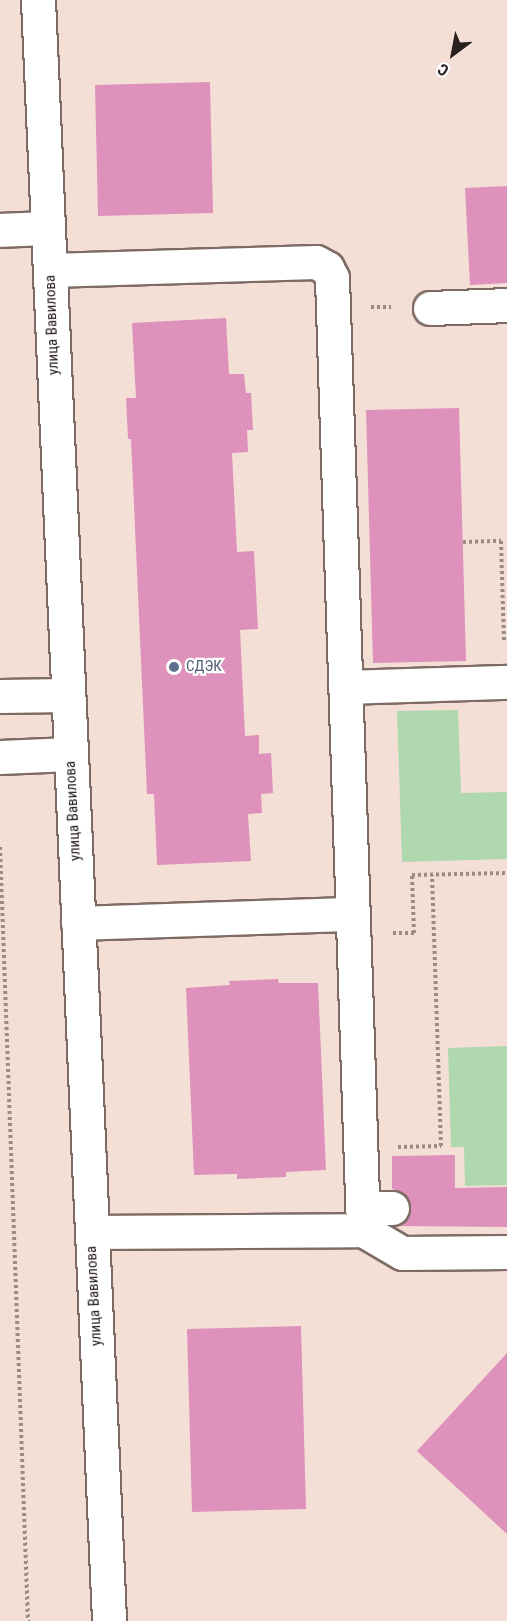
<!DOCTYPE html>
<meta charset="utf-8">
<style>
body{margin:0}
#map{position:relative;width:507px;height:1621px;overflow:hidden;background:#f4dfd7;font-family:"Roboto Condensed",sans-serif}
div>[style]{position:absolute}
.green>*{inset:0;background:#b0d8ae}
.building>*{inset:0;background:#de91ba}
.path>*{height:4px;margin-top:-2px;transform-origin:0;background:repeating-linear-gradient(90deg,#9a8b85 0 3px,transparent 0 6px)}
.roads{filter:drop-shadow(2px 0 #7d6b64) drop-shadow(-2px 0 #7d6b64) drop-shadow(0 2px #7d6b64) drop-shadow(0 -2px #7d6b64)}
.minor>*{height:33px;margin:-16.5px;padding:0 16.5px;transform-origin:16.5px;border-radius:16.5px;background:#fff}
.dots>*{width:16px;height:16px;translate:-50% -50%;box-sizing:border-box;border:3px solid #fff;border-radius:50%}
span{translate:-50% -50%;white-space:nowrap;text-align:center;line-height:1.15;-webkit-text-stroke:4.5px #fff;paint-order:stroke}
.street-label{font-size:15px;color:#28211e}
.service-label{font-size:15px;color:#4e5e75}
.left{translate:0 -50%;text-align:left}
.north{position:absolute;left:423px;top:24px;width:60px;height:60px;-webkit-text-stroke:4px #fff;paint-order:stroke;rotate:212deg;font-size:16px;font-weight:700;line-height:24px;text-align:center;color:#28211e}
.north::after{content:'';display:block;margin:auto;width:21px;height:27px;background:#28211e;clip-path:polygon(50% 0,100% 100%,50% 72%,0 100%)}
</style>
<div id="map">
<div class="green">
<i style="clip-path:polygon(458px 710px,461px 793px,507px 792px,507px 859px,402px 862px,397px 711px)"></i>
<i style="clip-path:polygon(507px 1046px,507px 1185px,465px 1186px,464px 1147px,451px 1147px,448px 1048px)"></i>
</div>
<div class="building">
<i style="clip-path:polygon(210px 82px,213px 213px,98px 216px,95px 85px)"></i>
<i style="clip-path:polygon(507px 186px,507px 283px,470px 285px,465px 188px)"></i>
<i style="clip-path:polygon(226px 318px,229px 374px,244px 374px,246px 393px,251px 393px,253px 430px,247px 430px,248px 452px,232px 453px,237px 552px,254px 551px,258px 629px,240px 630px,245px 736px,259px 735px,259px 754px,271px 753px,273px 793px,261px 794px,262px 813px,248px 814px,251px 861px,157px 865px,154px 794px,147px 794px,131px 439px,128px 439px,126px 398px,136px 398px,132px 323px)"></i>
<i style="clip-path:polygon(459px 408px,466px 661px,373px 663px,366px 410px)"></i>
<i style="clip-path:polygon(278px 979px,279px 983px,318px 983px,326px 1170px,286px 1172px,286px 1177px,237px 1179px,237px 1174px,194px 1175px,186px 988px,230px 985px,229px 981px)"></i>
<i style="clip-path:polygon(455px 1155px,455px 1188px,507px 1187px,507px 1227px,394px 1226px,408px 1218px,411px 1207px,408px 1198px,402px 1192px,392px 1189px,392px 1156px)"></i>
<i style="clip-path:polygon(301px 1326px,306px 1509px,192px 1512px,187px 1329px)"></i>
<i style="clip-path:polygon(507px 1353px,507px 1534px,417px 1451px)"></i>
</div>
<div class="path">
<i style="left:371px;top:307px;width:20px"></i>
<i style="left:463px;top:542px;width:38px;rotate:-2deg"></i>
<i style="left:501px;top:541px;width:102px;rotate:88.3deg"></i>
<i style="left:0;top:847px;width:775px;rotate:87.93deg"></i>
<i style="left:393px;top:933px;width:21px"></i>
<i style="left:414px;top:933px;width:58px;rotate:-92deg"></i>
<i style="left:412px;top:875px;width:95px;rotate:-1.2deg"></i>
<i style="left:398px;top:1147px;width:43px;rotate:-1.3deg"></i>
<i style="left:441px;top:1146px;width:271px;rotate:-91.9deg"></i>
</div>
<div class="roads">
<div class="minor">
<i style="left:38px;top:0;width:1623px;rotate:87.49deg"></i>
<i style="left:0;top:230px;width:48px;rotate:-2.4deg"></i>
<i style="left:50px;top:270px;width:266px;rotate:-1.7deg"></i>
<i style="left:316px;top:262px;width:13px;rotate:29deg"></i>
<i style="left:327px;top:268px;width:11px;rotate:63deg"></i>
<i style="left:332px;top:278px;width:953px;rotate:88.13deg"></i>
<i style="left:430px;top:308px;width:77px;rotate:-2.2deg"></i>
<i style="left:345px;top:687px;width:162px;rotate:-1.8deg"></i>
<i style="left:0;top:696px;width:67px;rotate:-0.9deg"></i>
<i style="left:0;top:757px;width:70px;rotate:-2.5deg"></i>
<i style="left:78px;top:923px;width:275px;rotate:-1.9deg"></i>
<i style="left:362px;top:1208px;width:30px"></i>
<i style="left:92px;top:1232px;width:264px;rotate:-0.4deg"></i>
<i style="left:356px;top:1230px;width:7px"></i>
<i style="left:363px;top:1230px;width:45px;rotate:30.5deg"></i>
<i style="left:402px;top:1253px;width:105px;rotate:-0.5deg"></i>
</div>
</div>
<div class="dots">
<i style="left:174px;top:667px;background:#5c6f8a"></i>
</div>
<div class="street-label">
<span style="left:52px;top:325px;rotate:-92deg">улица Вавилова</span>
<span style="left:73px;top:811px;rotate:-93deg">улица Вавилова</span>
<span style="left:94px;top:1296px;rotate:-93deg">улица Вавилова</span>
</div>
<div class="service-label">
<span class="left" style="left:186px;top:667px">СДЭК</span>
</div>
<div class="north">С</div>
</div>
